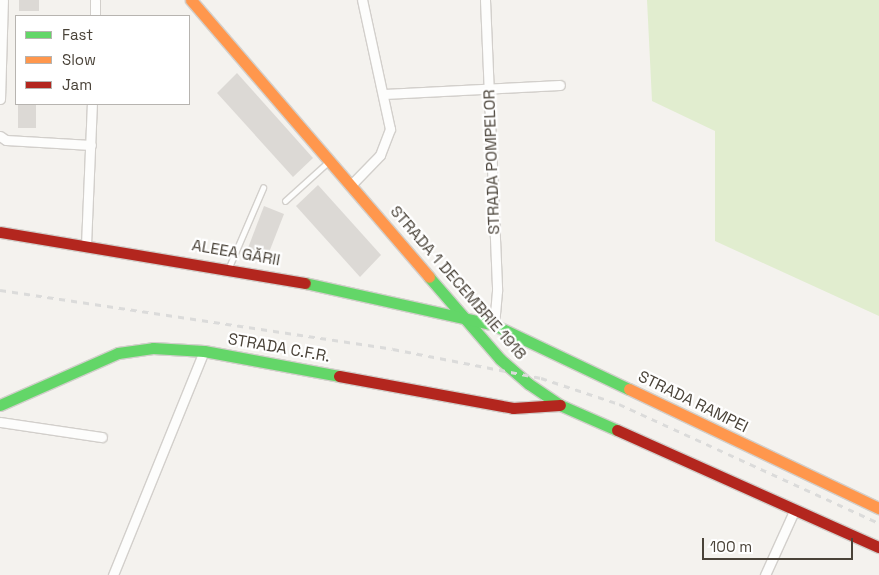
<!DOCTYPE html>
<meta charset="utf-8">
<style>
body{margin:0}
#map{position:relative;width:879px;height:575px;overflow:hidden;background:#f4f2ee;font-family:"Space Grotesk",sans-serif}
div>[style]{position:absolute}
.green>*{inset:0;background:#e1edcf}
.building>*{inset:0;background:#dcd9d5}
.roads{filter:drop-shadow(1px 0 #d2cfcb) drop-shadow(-1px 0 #d2cfcb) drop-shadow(0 1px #d2cfcb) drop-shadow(0 -1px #d2cfcb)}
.lane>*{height:4.5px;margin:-2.25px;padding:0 2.25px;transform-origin:2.25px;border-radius:2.25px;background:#fdfdfc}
.street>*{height:9px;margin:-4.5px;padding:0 4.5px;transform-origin:4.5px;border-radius:4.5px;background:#fdfdfc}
.fast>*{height:11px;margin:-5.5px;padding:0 5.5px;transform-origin:5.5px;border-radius:5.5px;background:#63d668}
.slow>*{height:11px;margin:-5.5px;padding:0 5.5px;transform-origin:5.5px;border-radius:5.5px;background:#ff974d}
.jam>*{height:11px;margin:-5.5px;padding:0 5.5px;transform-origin:5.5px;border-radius:5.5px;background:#b3261e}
.rail>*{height:3px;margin-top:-1.5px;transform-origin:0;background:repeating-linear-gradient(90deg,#dbdbda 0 6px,transparent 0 12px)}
span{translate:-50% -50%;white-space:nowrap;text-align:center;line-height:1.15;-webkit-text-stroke:4.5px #fff;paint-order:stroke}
.street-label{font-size:16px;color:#4a4339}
.legend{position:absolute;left:15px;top:15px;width:175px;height:90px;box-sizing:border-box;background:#fff;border:1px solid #b7b4b0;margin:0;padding:6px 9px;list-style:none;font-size:15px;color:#4a4339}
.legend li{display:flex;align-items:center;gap:10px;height:25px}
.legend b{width:25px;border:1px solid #b7b4b0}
.scale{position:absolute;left:702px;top:538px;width:151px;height:22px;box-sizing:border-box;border:2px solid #4a4339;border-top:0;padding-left:6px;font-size:15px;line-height:18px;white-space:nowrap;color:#4a4339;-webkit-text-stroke:4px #fff;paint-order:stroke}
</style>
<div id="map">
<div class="green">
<i style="clip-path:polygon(647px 0,879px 0,879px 316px,715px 241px,715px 131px,652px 101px)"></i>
</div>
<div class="building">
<i style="clip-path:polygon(19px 0,39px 0,39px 11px,19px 11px)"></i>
<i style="clip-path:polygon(237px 73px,313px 158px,293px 177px,217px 93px)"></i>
<i style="clip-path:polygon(18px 104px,36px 104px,36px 128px,18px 128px)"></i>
<i style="clip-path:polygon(318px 185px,381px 255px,360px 277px,296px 206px)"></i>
<i style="clip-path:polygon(264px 206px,284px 214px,268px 255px,248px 248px)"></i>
</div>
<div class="roads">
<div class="lane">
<i style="left:285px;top:201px;width:57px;rotate:-42.1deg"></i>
<i style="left:230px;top:265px;width:84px;rotate:-66.8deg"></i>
</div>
<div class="street">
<i style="left:485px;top:0;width:291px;rotate:87.6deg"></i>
<i style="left:497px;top:291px;width:34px;rotate:95deg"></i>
<i style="left:95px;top:16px;width:16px;rotate:-90deg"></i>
<i style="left:384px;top:94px;width:176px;rotate:-2.9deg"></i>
<i style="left:0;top:99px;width:99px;rotate:-88.3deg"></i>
<i style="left:0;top:136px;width:7px;rotate:34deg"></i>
<i style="left:6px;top:140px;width:85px;rotate:3.4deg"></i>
<i style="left:351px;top:185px;width:42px;rotate:-46deg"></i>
<i style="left:380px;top:155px;width:28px;rotate:-69deg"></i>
<i style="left:390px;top:129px;width:132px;rotate:-102.2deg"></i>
<i style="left:86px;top:245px;width:141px;rotate:-87.6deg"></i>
<i style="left:0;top:422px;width:103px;rotate:8.4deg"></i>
<i style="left:113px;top:575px;width:242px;rotate:-67.9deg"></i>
<i style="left:765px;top:575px;width:72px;rotate:-65.6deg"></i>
</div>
<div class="fast">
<i style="left:429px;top:277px;width:108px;rotate:49.1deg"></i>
<i style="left:500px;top:359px;width:38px;rotate:41deg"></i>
<i style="left:529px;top:384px;width:37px;rotate:34deg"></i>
<i style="left:560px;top:405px;width:62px;rotate:23.7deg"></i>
<i style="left:305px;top:283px;width:194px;rotate:12.5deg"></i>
<i style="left:494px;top:325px;width:149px;rotate:25.4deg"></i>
<i style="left:0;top:405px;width:129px;rotate:-23.8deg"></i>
<i style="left:118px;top:353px;width:35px;rotate:-8deg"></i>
<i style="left:153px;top:348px;width:51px;rotate:3.4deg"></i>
<i style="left:204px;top:351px;width:137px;rotate:10.5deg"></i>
</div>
<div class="slow">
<i style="left:191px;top:0;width:365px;rotate:49.3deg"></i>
<i style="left:629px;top:389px;width:277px;rotate:25.5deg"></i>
</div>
<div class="jam">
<i style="left:0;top:232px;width:309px;rotate:9.5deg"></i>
<i style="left:339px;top:376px;width:177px;rotate:10.4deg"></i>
<i style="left:513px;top:408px;width:47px;rotate:-3.7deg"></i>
<i style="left:617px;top:430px;width:287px;rotate:24.1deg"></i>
</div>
</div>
<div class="rail">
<i style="left:0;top:290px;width:397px;rotate:8.5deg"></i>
<i style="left:393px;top:349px;width:151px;rotate:11.1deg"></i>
<i style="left:541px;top:378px;width:82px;rotate:18.4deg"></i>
<i style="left:619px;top:404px;width:286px;rotate:24.6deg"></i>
</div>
<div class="street-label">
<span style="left:492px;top:162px;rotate:-92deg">STRADA POMPELOR</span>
<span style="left:236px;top:253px;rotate:10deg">ALEEA GĂRII</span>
<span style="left:458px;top:283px;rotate:49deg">STRADA 1 DECEMBRIE 1918</span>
<span style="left:279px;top:348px;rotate:10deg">STRADA C.F.R.</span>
<span style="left:693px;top:402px;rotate:26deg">STRADA RAMPEI</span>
</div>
<ul class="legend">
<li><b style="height:6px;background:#63d668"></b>Fast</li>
<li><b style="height:6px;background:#ff974d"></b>Slow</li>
<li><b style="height:6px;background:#b3261e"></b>Jam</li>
</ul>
<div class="scale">100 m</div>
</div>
